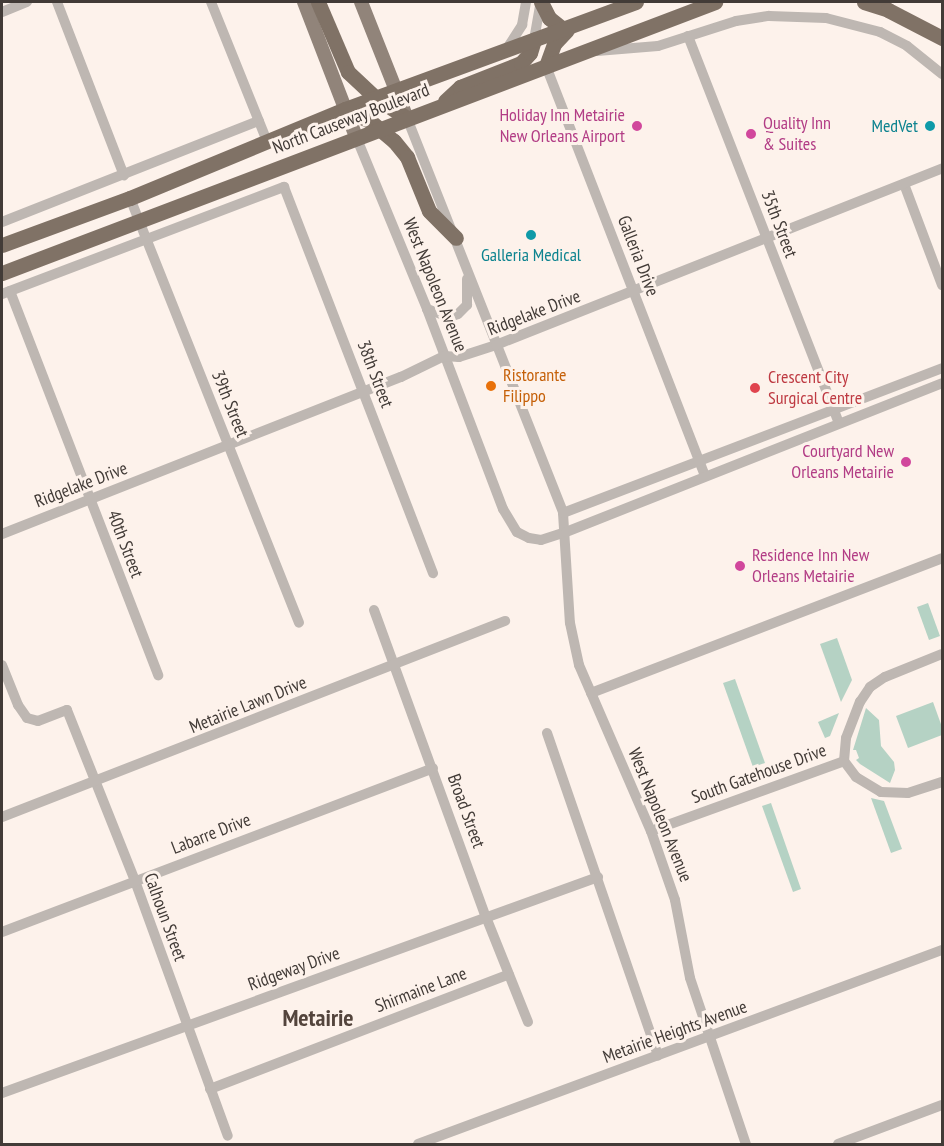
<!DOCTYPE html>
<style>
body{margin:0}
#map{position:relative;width:944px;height:1146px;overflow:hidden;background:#fdf2eb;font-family:"PT Sans Narrow",sans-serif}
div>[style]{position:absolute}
.green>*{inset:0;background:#b5d2c4}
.minor>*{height:10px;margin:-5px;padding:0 5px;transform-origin:5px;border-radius:5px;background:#beb7b2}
.major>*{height:14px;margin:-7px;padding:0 7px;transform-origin:7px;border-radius:7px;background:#91847a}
.highway>*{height:15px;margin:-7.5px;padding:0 7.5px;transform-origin:7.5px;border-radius:7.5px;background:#807266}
.dots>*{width:16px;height:16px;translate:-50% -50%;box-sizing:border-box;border:3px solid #fdf2eb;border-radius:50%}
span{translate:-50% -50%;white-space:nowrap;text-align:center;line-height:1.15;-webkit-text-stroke:6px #fdf2eb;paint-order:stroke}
.hotel-label{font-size:18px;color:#b23c85}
.right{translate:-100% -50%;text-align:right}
.left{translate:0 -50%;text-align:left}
.street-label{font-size:18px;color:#423b37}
.culture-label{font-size:18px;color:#0d838f}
.food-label{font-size:18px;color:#c56008}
.health-label{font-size:18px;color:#be3a42}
.district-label{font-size:24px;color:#53443c;font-weight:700}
.frame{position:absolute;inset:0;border:3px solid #423b37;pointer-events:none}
</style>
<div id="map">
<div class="green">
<i style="clip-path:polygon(928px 603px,940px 636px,929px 640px,917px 607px)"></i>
<i style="clip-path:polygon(837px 638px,852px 680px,841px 702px,820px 644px)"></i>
<i style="clip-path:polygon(735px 679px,765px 763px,753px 767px,723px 683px)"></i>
<i style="clip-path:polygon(933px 702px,942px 727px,942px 735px,908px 748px,896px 716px)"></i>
<i style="clip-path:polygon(866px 708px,879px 720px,881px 746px,894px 762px,895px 770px,890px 783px,860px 764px,856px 760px,859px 758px,856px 750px,853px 750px)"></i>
<i style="clip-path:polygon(839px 713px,830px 736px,825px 738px,818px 722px)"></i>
<i style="clip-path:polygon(871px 798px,884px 801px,902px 849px,891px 853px)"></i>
<i style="clip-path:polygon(771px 803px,801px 889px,793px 892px,762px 806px)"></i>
</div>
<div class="minor">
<i style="left:57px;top:2px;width:186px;rotate:68.9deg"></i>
<i style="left:211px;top:2px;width:150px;rotate:68.1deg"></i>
<i style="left:2px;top:12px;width:27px;rotate:-22deg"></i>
<i style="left:688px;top:36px;width:415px;rotate:68.7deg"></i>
<i style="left:534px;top:40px;width:39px;rotate:-80deg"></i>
<i style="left:506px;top:50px;width:30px;rotate:-57deg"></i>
<i style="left:522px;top:25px;width:23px;rotate:-80deg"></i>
<i style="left:597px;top:51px;width:61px;rotate:-4.7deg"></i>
<i style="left:658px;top:46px;width:82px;rotate:-17.8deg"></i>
<i style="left:736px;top:21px;width:33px;rotate:-9deg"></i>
<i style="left:769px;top:16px;width:57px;rotate:2deg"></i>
<i style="left:826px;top:18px;width:56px;rotate:14.5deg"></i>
<i style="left:880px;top:32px;width:30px;rotate:27deg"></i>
<i style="left:907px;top:46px;width:45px;rotate:38.7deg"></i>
<i style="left:546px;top:66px;width:439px;rotate:68.8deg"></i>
<i style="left:407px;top:118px;width:425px;rotate:68.4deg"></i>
<i style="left:563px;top:513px;width:110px;rotate:86.4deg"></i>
<i style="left:570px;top:623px;width:43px;rotate:77.9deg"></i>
<i style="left:579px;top:665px;width:181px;rotate:66.6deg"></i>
<i style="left:651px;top:831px;width:73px;rotate:70.8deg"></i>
<i style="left:675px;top:900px;width:79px;rotate:79.1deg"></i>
<i style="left:690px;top:978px;width:175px;rotate:71.4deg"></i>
<i style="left:357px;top:139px;width:184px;rotate:67.6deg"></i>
<i style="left:427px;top:309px;width:214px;rotate:69.2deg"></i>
<i style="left:503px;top:509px;width:27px;rotate:59deg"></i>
<i style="left:517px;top:532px;width:13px;rotate:27deg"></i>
<i style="left:529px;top:538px;width:12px;rotate:9deg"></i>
<i style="left:541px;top:540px;width:26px;rotate:-18deg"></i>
<i style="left:566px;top:532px;width:404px;rotate:-21.6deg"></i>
<i style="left:904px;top:184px;width:108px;rotate:69.4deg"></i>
<i style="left:130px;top:198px;width:457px;rotate:68.3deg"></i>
<i style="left:2px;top:222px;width:276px;rotate:-21.5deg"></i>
<i style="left:10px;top:291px;width:412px;rotate:68.9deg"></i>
<i style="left:2px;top:294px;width:302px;rotate:-20.8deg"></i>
<i style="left:284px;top:187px;width:414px;rotate:68.9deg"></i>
<i style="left:427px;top:309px;width:23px;rotate:20deg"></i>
<i style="left:449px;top:317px;width:9px;rotate:-18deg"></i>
<i style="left:458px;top:314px;width:13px;rotate:-45deg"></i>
<i style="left:467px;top:305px;width:26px;rotate:-90deg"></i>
<i style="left:563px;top:513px;width:406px;rotate:-20.9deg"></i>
<i style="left:2px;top:534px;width:429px;rotate:-21.5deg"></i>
<i style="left:401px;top:377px;width:48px;rotate:-26deg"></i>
<i style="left:444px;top:356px;width:15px;rotate:4deg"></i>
<i style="left:459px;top:357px;width:39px;rotate:-18deg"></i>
<i style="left:496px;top:345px;width:480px;rotate:-21.6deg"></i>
<i style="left:374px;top:610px;width:327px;rotate:70deg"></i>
<i style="left:486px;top:917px;width:113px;rotate:68.2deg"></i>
<i style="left:2px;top:665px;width:43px;rotate:68.2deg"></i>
<i style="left:18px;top:705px;width:16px;rotate:55deg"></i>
<i style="left:27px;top:718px;width:11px;rotate:15deg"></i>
<i style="left:38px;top:721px;width:31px;rotate:-21deg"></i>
<i style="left:67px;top:710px;width:184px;rotate:68.3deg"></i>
<i style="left:135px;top:881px;width:271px;rotate:70deg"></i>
<i style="left:591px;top:693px;width:376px;rotate:-21deg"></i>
<i style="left:547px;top:733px;width:341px;rotate:71deg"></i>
<i style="left:844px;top:761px;width:23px;rotate:-85deg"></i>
<i style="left:846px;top:738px;width:39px;rotate:-69deg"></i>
<i style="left:860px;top:702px;width:18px;rotate:-56deg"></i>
<i style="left:870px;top:687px;width:18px;rotate:-34deg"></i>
<i style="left:885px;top:677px;width:61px;rotate:-22deg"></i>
<i style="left:844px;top:761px;width:20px;rotate:53deg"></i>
<i style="left:856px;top:777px;width:29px;rotate:31deg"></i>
<i style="left:881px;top:792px;width:27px;rotate:2deg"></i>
<i style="left:908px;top:793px;width:36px;rotate:-18deg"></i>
<i style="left:2px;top:817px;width:540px;rotate:-21.29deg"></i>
<i style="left:651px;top:831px;width:205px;rotate:-19.9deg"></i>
<i style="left:2px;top:932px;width:461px;rotate:-20.8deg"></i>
<i style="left:210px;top:1089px;width:320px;rotate:-21deg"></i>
<i style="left:2px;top:1093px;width:634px;rotate:-19.92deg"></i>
<i style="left:418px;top:1144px;width:559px;rotate:-20.32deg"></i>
<i style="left:838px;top:1144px;width:111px;rotate:-20.6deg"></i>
</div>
<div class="major">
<i style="left:304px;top:2px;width:147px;rotate:68.9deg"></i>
<i style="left:361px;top:2px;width:125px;rotate:68.4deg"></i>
</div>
<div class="highway">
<i style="left:318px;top:2px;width:76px;rotate:66.8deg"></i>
<i style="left:348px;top:72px;width:38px;rotate:43deg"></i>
<i style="left:376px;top:98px;width:37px;rotate:33deg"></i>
<i style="left:541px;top:2px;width:18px;rotate:63deg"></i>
<i style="left:549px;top:18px;width:16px;rotate:38deg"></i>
<i style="left:864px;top:2px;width:25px;rotate:18deg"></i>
<i style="left:888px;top:10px;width:61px;rotate:27.4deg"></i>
<i style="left:546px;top:66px;width:23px;rotate:-70deg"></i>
<i style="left:554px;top:44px;width:19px;rotate:-47deg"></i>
<i style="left:445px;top:101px;width:21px;rotate:-43deg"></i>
<i style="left:460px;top:87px;width:66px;rotate:-21.5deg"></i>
<i style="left:521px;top:63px;width:13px;rotate:-48deg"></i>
<i style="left:530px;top:53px;width:14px;rotate:-73deg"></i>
<i style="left:345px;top:109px;width:28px;rotate:26deg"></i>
<i style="left:370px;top:121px;width:31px;rotate:40deg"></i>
<i style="left:394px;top:141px;width:21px;rotate:51deg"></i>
<i style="left:407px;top:157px;width:58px;rotate:67.8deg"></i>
<i style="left:429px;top:211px;width:38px;rotate:45deg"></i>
<i style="left:2px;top:245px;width:136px;rotate:-20.2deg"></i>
<i style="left:130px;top:198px;width:233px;rotate:-22.5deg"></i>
<i style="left:345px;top:109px;width:310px;rotate:-20.2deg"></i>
<i style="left:2px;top:273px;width:763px;rotate:-20.81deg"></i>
</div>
<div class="dots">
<i style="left:637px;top:126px;background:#d1479c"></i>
<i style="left:930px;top:126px;background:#0f9aa8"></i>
<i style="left:751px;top:134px;background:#d1479c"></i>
<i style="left:531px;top:235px;background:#0f9aa8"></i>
<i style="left:491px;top:386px;background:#e8710a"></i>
<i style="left:755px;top:388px;background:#e0444e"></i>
<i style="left:906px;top:462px;background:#d1479c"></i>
<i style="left:740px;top:566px;background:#d1479c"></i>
</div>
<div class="hotel-label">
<span class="right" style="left:625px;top:126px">Holiday Inn Metairie<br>New Orleans Airport</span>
<span class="left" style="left:763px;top:134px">Quality Inn<br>&amp; Suites</span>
<span class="right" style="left:894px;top:462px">Courtyard New<br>Orleans Metairie</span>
<span class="left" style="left:752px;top:566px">Residence Inn New<br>Orleans Metairie</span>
</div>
<div class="street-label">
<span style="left:351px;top:119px;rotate:-21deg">North Causeway Boulevard</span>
<span style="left:779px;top:224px;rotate:69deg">35th Street</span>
<span style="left:638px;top:256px;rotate:69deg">Galleria Drive</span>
<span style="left:435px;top:285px;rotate:68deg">West Napoleon Avenue</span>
<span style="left:534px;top:313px;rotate:-21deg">Ridgelake Drive</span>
<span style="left:375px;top:374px;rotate:69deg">38th Street</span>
<span style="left:230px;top:404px;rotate:68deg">39th Street</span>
<span style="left:81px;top:485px;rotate:-21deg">Ridgelake Drive</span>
<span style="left:125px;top:544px;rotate:69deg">40th Street</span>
<span style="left:248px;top:705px;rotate:-22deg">Metairie Lawn Drive</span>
<span style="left:759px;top:774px;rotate:-20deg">South Gatehouse Drive</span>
<span style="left:466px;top:811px;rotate:70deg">Broad Street</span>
<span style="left:660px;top:815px;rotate:68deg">West Napoleon Avenue</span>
<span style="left:211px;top:834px;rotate:-21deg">Labarre Drive</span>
<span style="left:165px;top:917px;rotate:70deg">Calhoun Street</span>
<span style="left:294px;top:969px;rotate:-20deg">Ridgeway Drive</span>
<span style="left:421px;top:990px;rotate:-21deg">Shirmaine Lane</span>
<span style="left:675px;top:1032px;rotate:-20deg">Metairie Heights Avenue</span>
</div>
<div class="culture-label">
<span class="right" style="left:918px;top:126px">MedVet</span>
<span style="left:531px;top:255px">Galleria Medical</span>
</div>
<div class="food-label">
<span class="left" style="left:503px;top:386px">Ristorante<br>Filippo</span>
</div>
<div class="health-label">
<span class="left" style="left:768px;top:388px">Crescent City<br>Surgical Centre</span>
</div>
<div class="district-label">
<span style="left:318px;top:1018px">Metairie</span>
</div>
<div class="frame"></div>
</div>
